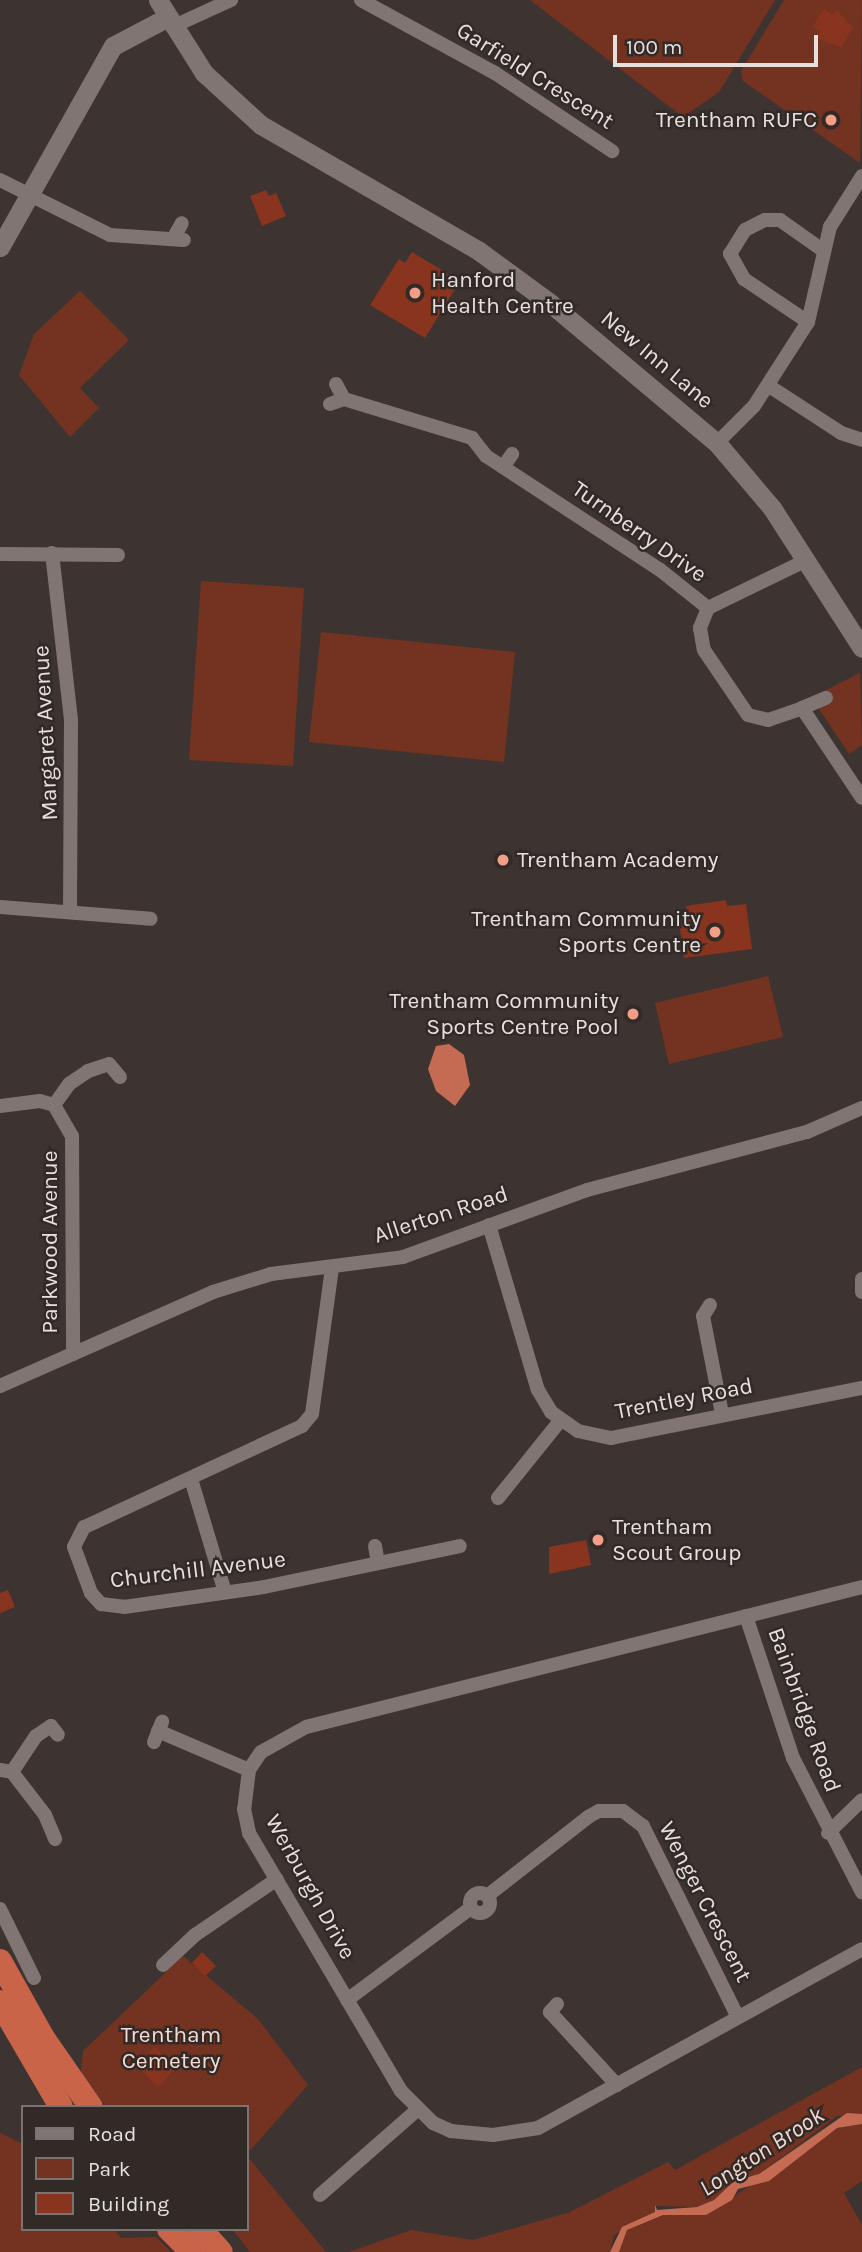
<!DOCTYPE html>
<style>
body{margin:0}
#map{position:relative;width:862px;height:2252px;overflow:hidden;background:#3d3431;font-family:Karla,sans-serif}
div>[style]{position:absolute}
.green>*{inset:0;background:#743221}
.water>*{inset:0;background:#c56b53}
.building>*{inset:0;background:#89341e}
.minor>*{height:14px;margin:-7px;padding:0 7px;transform-origin:7px;border-radius:7px;background:#807572}
.minor>.ring{margin:-7px;padding:0;box-sizing:content-box;background:none;border:14px solid #807572;border-radius:50%}
.tertiary>*{height:19px;margin:-9.5px;padding:0 9.5px;transform-origin:9.5px;border-radius:9.5px;background:#807572}
.trunk>*{height:24px;margin:-12px;padding:0 12px;transform-origin:12px;border-radius:12px;background:#c96449}
.dots>*{width:19px;height:19px;translate:-50% -50%;box-sizing:border-box;border:4px solid #322a27;border-radius:50%}
span{translate:-50% -50%;white-space:nowrap;text-align:center;line-height:1.15;-webkit-text-stroke:5px #322a27;paint-order:stroke}
.street-label{font-size:23px;color:#e6e0df}
.poi-label{font-size:23px;color:#e6e0df}
.right{translate:-100% -50%;text-align:right}
.left{translate:0 -50%;text-align:left}
.park-label{font-size:23px;color:#f4dbd4}
.water-label{font-size:24px;color:#f2d8d1;font-style:italic}
.legend{position:absolute;left:21px;top:2105px;width:228px;height:126px;box-sizing:border-box;background:#322a27;border:2px solid #7a7371;margin:0;padding:9px 12px;list-style:none;font-size:21px;color:#e6e0df}
.legend li{display:flex;align-items:center;gap:14px;height:35px}
.legend b{width:35px;border:2px solid #7a7371}
.scale{position:absolute;left:613px;top:35px;width:205px;height:32px;box-sizing:border-box;border:4px solid #e6e0df;border-top:0;padding-left:9px;font-size:21px;line-height:24px;white-space:nowrap;color:#e6e0df;-webkit-text-stroke:5px #322a27;paint-order:stroke}
</style>
<div id="map">
<div class="green">
<i style="clip-path:polygon(530px 0,775px 0,719px 92px,683px 117px)"></i>
<i style="clip-path:polygon(784px 0,862px 0,860px 163px,743px 81px,741px 71px)"></i>
<i style="clip-path:polygon(80px 291px,129px 340px,80px 388px,99px 408px,70px 437px,19px 375px,34px 334px)"></i>
<i style="clip-path:polygon(201px 581px,304px 588px,293px 766px,189px 760px)"></i>
<i style="clip-path:polygon(321px 632px,515px 652px,504px 762px,309px 742px)"></i>
<i style="clip-path:polygon(860px 673px,862px 745px,849px 754px,817px 706px,828px 702px,822px 692px)"></i>
<i style="clip-path:polygon(768px 976px,783px 1037px,669px 1064px,655px 1003px)"></i>
<i style="clip-path:polygon(183px 1956px,258px 2019px,308px 2085px,247px 2154px,247px 2107px,106px 2107px,81px 2072px,83px 2051px)"></i>
<i style="clip-path:polygon(862px 2067px,862px 2114px,837px 2116px,759px 2174px,734px 2181px,714px 2200px,697px 2207px,656px 2206px,655px 2212px,614px 2235px,610px 2252px,349px 2252px,411px 2230px,473px 2240px,570px 2212px,668px 2162px,675px 2170px)"></i>
<i style="clip-path:polygon(862px 2124px,862px 2181px,844px 2193px,862px 2225px,862px 2252px,619px 2252px,627px 2230px,663px 2215px,706px 2215px,837px 2128px)"></i>
<i style="clip-path:polygon(0 2133px,23px 2144px,23px 2229px,114px 2229px,121px 2238px,156px 2237px,171px 2252px,0 2252px)"></i>
<i style="clip-path:polygon(247px 2156px,326px 2252px,250px 2252px,232px 2229px,247px 2229px)"></i>
</div>
<div class="water">
<i style="clip-path:polygon(449px 1044px,464px 1055px,470px 1085px,455px 1106px,436px 1091px,428px 1069px,436px 1046px)"></i>
<i style="clip-path:polygon(847px 2113px,862px 2114px,862px 2124px,837px 2128px,769px 2181px,738px 2189px,732px 2200px,706px 2215px,663px 2215px,627px 2230px,619px 2252px,610px 2252px,622px 2227px,655px 2212px,655px 2205px,657px 2210px,697px 2207px,714px 2200px,734px 2181px,759px 2174px)"></i>
</div>
<div class="building">
<i style="clip-path:polygon(824px 9px,833px 15px,837px 10px,853px 28px,841px 47px,816px 38px,820px 32px,812px 27px)"></i>
<i style="clip-path:polygon(266px 190px,269px 196px,276px 193px,286px 216px,262px 226px,250px 196px)"></i>
<i style="clip-path:polygon(412px 252px,460px 281px,425px 338px,370px 305px,399px 259px,405px 263px)"></i>
<i style="clip-path:polygon(726px 900px,727px 906px,746px 904px,752px 949px,684px 958px,678px 914px,688px 913px,686px 906px)"></i>
<i style="clip-path:polygon(586px 1540px,591px 1565px,549px 1574px,549px 1547px)"></i>
<i style="clip-path:polygon(8px 1590px,15px 1607px,0 1613px,0 1593px)"></i>
<i style="clip-path:polygon(202px 1952px,216px 1966px,205px 1976px,192px 1963px)"></i>
<i style="clip-path:polygon(155px 2047px,176px 2068px,158px 2087px,137px 2066px)"></i>
</div>
<div class="minor">
<i style="left:361px;top:0;width:153px;rotate:28.6deg"></i>
<i style="left:495px;top:73px;width:141px;rotate:33.7deg"></i>
<i style="left:172px;top:27px;width:65px;rotate:-24.6deg"></i>
<i style="left:0;top:180px;width:123px;rotate:26.6deg"></i>
<i style="left:110px;top:235px;width:74px;rotate:3.9deg"></i>
<i style="left:173px;top:239px;width:18px;rotate:-61deg"></i>
<i style="left:808px;top:322px;width:77px;rotate:-146.1deg"></i>
<i style="left:744px;top:279px;width:29px;rotate:-119deg"></i>
<i style="left:730px;top:254px;width:28px;rotate:-58deg"></i>
<i style="left:745px;top:230px;width:22px;rotate:-27deg"></i>
<i style="left:765px;top:220px;width:15px"></i>
<i style="left:780px;top:220px;width:54px;rotate:35.2deg"></i>
<i style="left:336px;top:384px;width:17px;rotate:62deg"></i>
<i style="left:769px;top:386px;width:86px;rotate:33.1deg"></i>
<i style="left:841px;top:433px;width:22px;rotate:18deg"></i>
<i style="left:330px;top:404px;width:15px;rotate:-20deg"></i>
<i style="left:344px;top:399px;width:134px;rotate:16.9deg"></i>
<i style="left:472px;top:438px;width:23px;rotate:52deg"></i>
<i style="left:486px;top:456px;width:207px;rotate:33.2deg"></i>
<i style="left:659px;top:569px;width:63px;rotate:38.5deg"></i>
<i style="left:708px;top:608px;width:110px;rotate:-25.9deg"></i>
<i style="left:717px;top:443px;width:52px;rotate:-45deg"></i>
<i style="left:754px;top:406px;width:100px;rotate:-57.3deg"></i>
<i style="left:808px;top:322px;width:98px;rotate:-77deg"></i>
<i style="left:830px;top:227px;width:60px;rotate:-57.9deg"></i>
<i style="left:503px;top:467px;width:16px;rotate:-55deg"></i>
<i style="left:52px;top:553px;width:169px;rotate:83.5deg"></i>
<i style="left:71px;top:721px;width:191px;rotate:90.3deg"></i>
<i style="left:0;top:554px;width:118px;rotate:0.5deg"></i>
<i style="left:708px;top:608px;width:22px;rotate:112deg"></i>
<i style="left:700px;top:628px;width:22px;rotate:80deg"></i>
<i style="left:704px;top:650px;width:78px;rotate:55.9deg"></i>
<i style="left:748px;top:715px;width:21px;rotate:14deg"></i>
<i style="left:768px;top:720px;width:36px;rotate:-19deg"></i>
<i style="left:802px;top:708px;width:108px;rotate:56.3deg"></i>
<i style="left:802px;top:708px;width:26px;rotate:-23deg"></i>
<i style="left:0;top:907px;width:151px;rotate:4.5deg"></i>
<i style="left:54px;top:1105px;width:26px;rotate:-54deg"></i>
<i style="left:69px;top:1084px;width:23px;rotate:-34deg"></i>
<i style="left:88px;top:1071px;width:22px;rotate:-18deg"></i>
<i style="left:109px;top:1064px;width:17px;rotate:50deg"></i>
<i style="left:0;top:1106px;width:40px;rotate:-7.1deg"></i>
<i style="left:40px;top:1101px;width:15px;rotate:16deg"></i>
<i style="left:54px;top:1105px;width:36px;rotate:60deg"></i>
<i style="left:72px;top:1136px;width:218px;rotate:89.7deg"></i>
<i style="left:489px;top:1225px;width:172px;rotate:73.5deg"></i>
<i style="left:538px;top:1390px;width:26px;rotate:59deg"></i>
<i style="left:551px;top:1412px;width:33px;rotate:35deg"></i>
<i style="left:578px;top:1431px;width:34px;rotate:12deg"></i>
<i style="left:611px;top:1438px;width:256px;rotate:-11.3deg"></i>
<i style="left:332px;top:1268px;width:147px;rotate:97.8deg"></i>
<i style="left:312px;top:1414px;width:16px;rotate:130deg"></i>
<i style="left:302px;top:1426px;width:240px;rotate:155.1deg"></i>
<i style="left:84px;top:1527px;width:22px;rotate:117deg"></i>
<i style="left:74px;top:1547px;width:49px;rotate:69.7deg"></i>
<i style="left:91px;top:1593px;width:15px;rotate:48deg"></i>
<i style="left:101px;top:1604px;width:23px;rotate:7deg"></i>
<i style="left:124px;top:1607px;width:141px;rotate:-8.1deg"></i>
<i style="left:264px;top:1587px;width:200px;rotate:-11.8deg"></i>
<i style="left:862px;top:1279px;width:13px;rotate:90deg"></i>
<i style="left:710px;top:1305px;width:13px;rotate:122deg"></i>
<i style="left:703px;top:1316px;width:100px;rotate:79deg"></i>
<i style="left:0;top:1386px;width:233px;rotate:-23.8deg"></i>
<i style="left:213px;top:1292px;width:61px;rotate:-17.2deg"></i>
<i style="left:271px;top:1274px;width:133px;rotate:-7.3deg"></i>
<i style="left:403px;top:1257px;width:196px;rotate:-20deg"></i>
<i style="left:587px;top:1190px;width:228px;rotate:-14.8deg"></i>
<i style="left:807px;top:1132px;width:60px;rotate:-23.6deg"></i>
<i style="left:191px;top:1479px;width:118px;rotate:73.3deg"></i>
<i style="left:498px;top:1498px;width:99px;rotate:-51.2deg"></i>
<i style="left:375px;top:1546px;width:17px;rotate:80deg"></i>
<i style="left:862px;top:1587px;width:573px;rotate:165.87deg"></i>
<i style="left:306px;top:1727px;width:51px;rotate:150.9deg"></i>
<i style="left:261px;top:1752px;width:22px;rotate:124deg"></i>
<i style="left:249px;top:1770px;width:39px;rotate:97deg"></i>
<i style="left:244px;top:1809px;width:25px;rotate:78deg"></i>
<i style="left:249px;top:1833px;width:299px;rotate:59.5deg"></i>
<i style="left:401px;top:2091px;width:45px;rotate:45deg"></i>
<i style="left:433px;top:2123px;width:20px;rotate:24deg"></i>
<i style="left:451px;top:2131px;width:42px;rotate:5.4deg"></i>
<i style="left:493px;top:2135px;width:46px;rotate:-8.8deg"></i>
<i style="left:538px;top:2128px;width:370px;rotate:-28.9deg"></i>
<i style="left:746px;top:1616px;width:150px;rotate:71.7deg"></i>
<i style="left:793px;top:1758px;width:151px;rotate:62.8deg"></i>
<i style="left:158px;top:1731px;width:99px;rotate:23.2deg"></i>
<i style="left:154px;top:1742px;width:22px;rotate:-68deg"></i>
<i style="left:0;top:1770px;width:12px;rotate:9deg"></i>
<i style="left:12px;top:1772px;width:54px;rotate:52.5deg"></i>
<i style="left:45px;top:1815px;width:26px;rotate:67deg"></i>
<i style="left:12px;top:1772px;width:43px;rotate:-56.3deg"></i>
<i style="left:36px;top:1736px;width:18px;rotate:-34deg"></i>
<i style="left:51px;top:1726px;width:11px;rotate:52deg"></i>
<i style="left:828px;top:1833px;width:47px;rotate:-44.1deg"></i>
<i class="ring" style="left:470px;top:1893px;width:6px;height:6px"></i>
<i style="left:487px;top:1896px;width:128px;rotate:-38deg"></i>
<i style="left:588px;top:1817px;width:13px;rotate:-29deg"></i>
<i style="left:599px;top:1811px;width:24px"></i>
<i style="left:623px;top:1811px;width:25px;rotate:37deg"></i>
<i style="left:643px;top:1826px;width:213px;rotate:63.6deg"></i>
<i style="left:0;top:1909px;width:77px;rotate:63.8deg"></i>
<i style="left:163px;top:1965px;width:44px;rotate:-43.2deg"></i>
<i style="left:195px;top:1935px;width:99px;rotate:-34.3deg"></i>
<i style="left:347px;top:2000px;width:154px;rotate:-36.6deg"></i>
<i style="left:557px;top:2004px;width:11px;rotate:131deg"></i>
<i style="left:550px;top:2012px;width:99px;rotate:47.5deg"></i>
<i style="left:320px;top:2195px;width:129px;rotate:-41.2deg"></i>
</div>
<div class="tertiary">
<i style="left:158px;top:0;width:86px;rotate:57.8deg"></i>
<i style="left:204px;top:73px;width:77px;rotate:42.4deg"></i>
<i style="left:261px;top:125px;width:252px;rotate:30deg"></i>
<i style="left:479px;top:251px;width:88px;rotate:36.2deg"></i>
<i style="left:550px;top:303px;width:218px;rotate:40deg"></i>
<i style="left:717px;top:443px;width:85px;rotate:49.8deg"></i>
<i style="left:772px;top:508px;width:166px;rotate:57.3deg"></i>
<i style="left:0;top:247px;width:231px;rotate:-60.7deg"></i>
<i style="left:113px;top:46px;width:60px;rotate:-27.8deg"></i>
</div>
<div class="trunk">
<i style="left:0;top:1961px;width:88px;rotate:60.8deg"></i>
<i style="left:43px;top:2038px;width:84px;rotate:55.2deg"></i>
<i style="left:0;top:2002px;width:121px;rotate:59.8deg"></i>
<i style="left:169px;top:2229px;width:33px;rotate:45deg"></i>
<i style="left:200px;top:2229px;width:31px;rotate:48deg"></i>
</div>
<div class="dots">
<i style="left:831px;top:120px;background:#f49e87"></i>
<i style="left:415px;top:293px;background:#f49e87"></i>
<i style="left:503px;top:860px;background:#f49e87"></i>
<i style="left:715px;top:932px;background:#f49e87"></i>
<i style="left:633px;top:1014px;background:#f49e87"></i>
<i style="left:598px;top:1540px;background:#f49e87"></i>
</div>
<div class="street-label">
<span style="left:535px;top:76px;rotate:32deg">Garfield Crescent</span>
<span style="left:657px;top:360px;rotate:40deg">New Inn Lane</span>
<span style="left:639px;top:532px;rotate:35deg">Turnberry Drive</span>
<span style="left:46px;top:733px;rotate:-93deg">Margaret Avenue</span>
<span style="left:441px;top:1215px;rotate:-18deg">Allerton Road</span>
<span style="left:50px;top:1242px;rotate:-90deg">Parkwood Avenue</span>
<span style="left:684px;top:1399px;rotate:-11deg">Trentley Road</span>
<span style="left:198px;top:1570px;rotate:-7deg">Churchill Avenue</span>
<span style="left:804px;top:1710px;rotate:70deg">Bainbridge Road</span>
<span style="left:310px;top:1887px;rotate:61deg">Werburgh Drive</span>
<span style="left:705px;top:1902px;rotate:63deg">Wenger Crescent</span>
</div>
<div class="poi-label">
<span class="right" style="left:817px;top:120px">Trentham RUFC</span>
<span class="left" style="left:431px;top:293px">Hanford<br>Health Centre</span>
<span class="left" style="left:517px;top:860px">Trentham Academy</span>
<span class="right" style="left:701px;top:932px">Trentham Community<br>Sports Centre</span>
<span class="right" style="left:619px;top:1014px">Trentham Community<br>Sports Centre Pool</span>
<span class="left" style="left:612px;top:1540px">Trentham<br>Scout Group</span>
</div>
<div class="park-label">
<span style="left:171px;top:2048px">Trentham<br>Cemetery</span>
</div>
<div class="water-label">
<span style="left:762px;top:2152px;rotate:-33deg">Longton Brook</span>
</div>
<ul class="legend">
<li><b style="height:9px;background:#807572"></b>Road</li>
<li><b style="height:19px;background:#743221"></b>Park</li>
<li><b style="height:19px;background:#89341e"></b>Building</li>
</ul>
<div class="scale">100 m</div>
</div>
